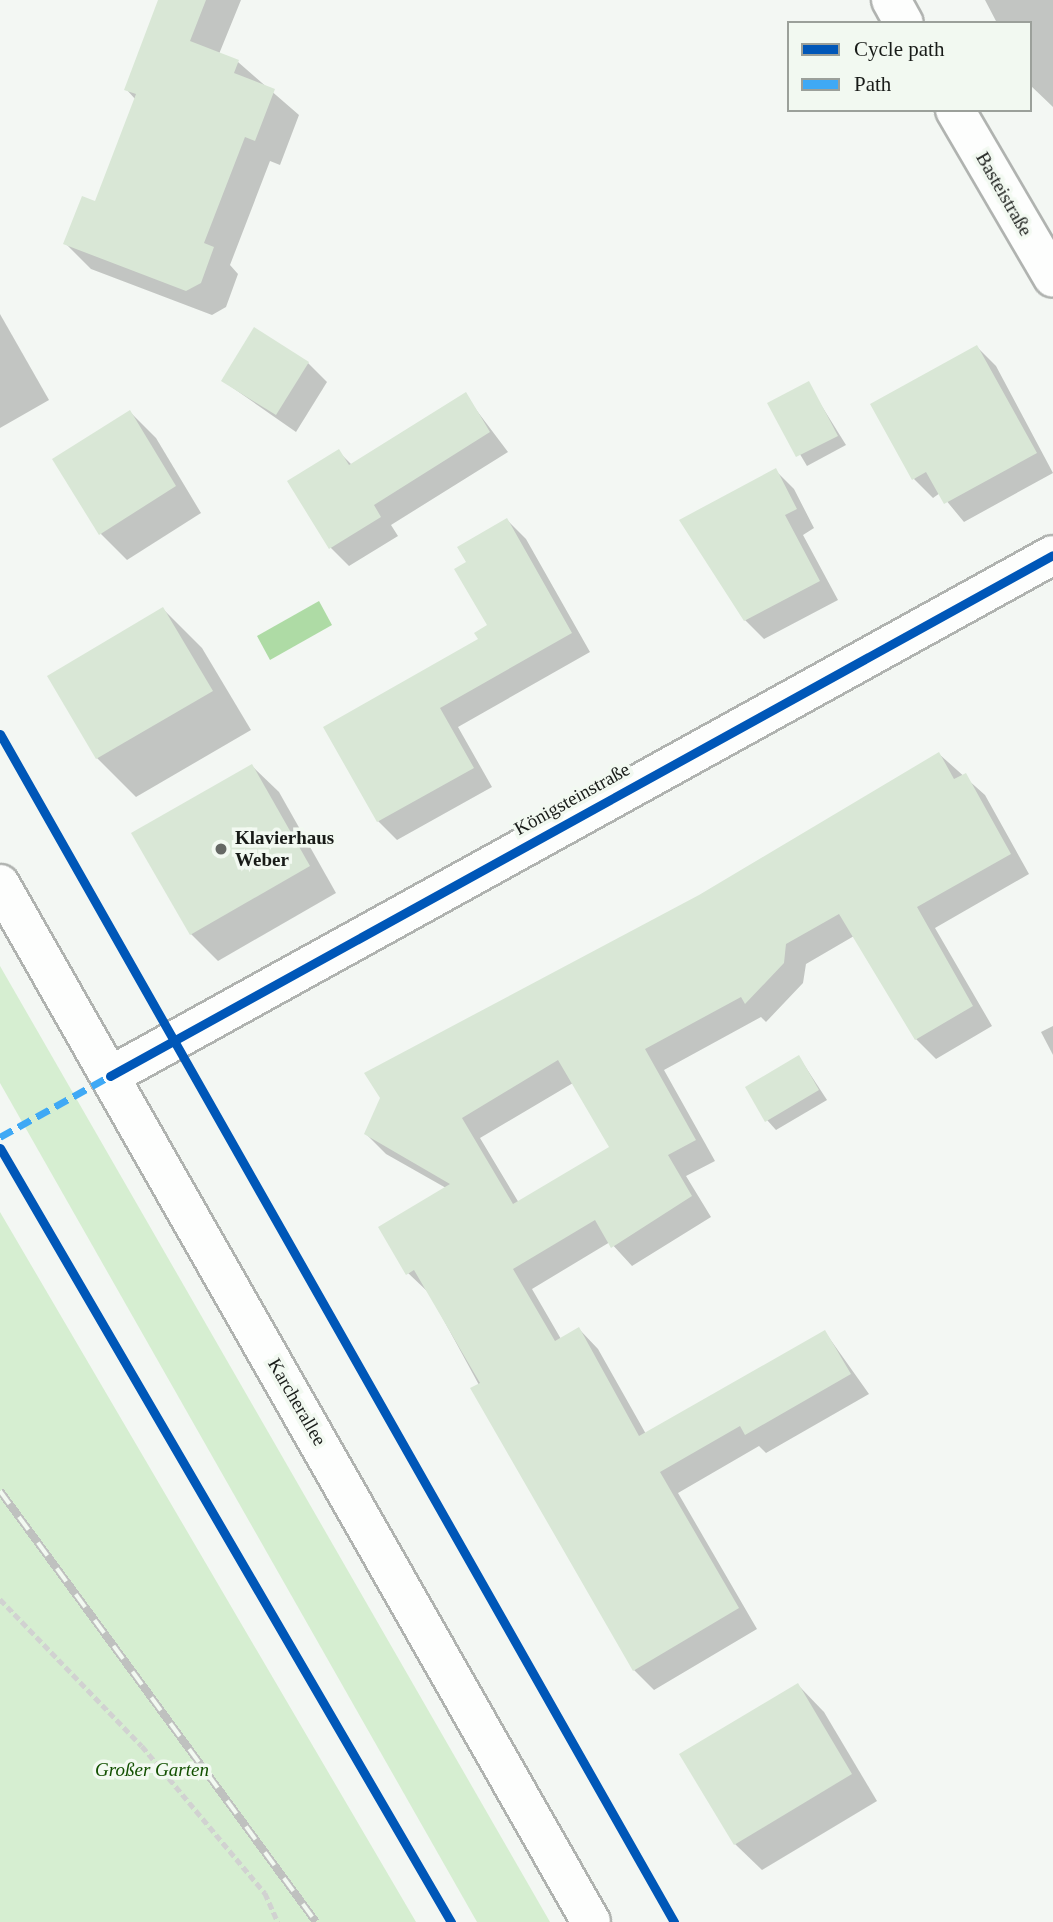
<!DOCTYPE html>
<meta charset="utf-8">
<style>
body{margin:0}
#map{position:relative;width:1053px;height:1922px;overflow:hidden;background:#f3f7f3;font-family:"Times New Roman",serif}
div>[style]{position:absolute}
.green>*{inset:0;background:#d6eed1}
.water>*{inset:0;background:#aedba5}
.shadow>*{inset:0;background:#0003}
.building>*{inset:0;background:#d9e7d6}
.path>*{height:4.5px;margin-top:-2.25px;transform-origin:0;background:repeating-linear-gradient(90deg,#d1d2d1 0 7px,transparent 0 10.5px)}
.roads{filter:drop-shadow(2px 0 #b0b3b0) drop-shadow(-2px 0 #b0b3b0) drop-shadow(0 2px #b0b3b0) drop-shadow(0 -2px #b0b3b0)}
.minor>*{height:38px;margin:-19px;padding:0 19px;transform-origin:19px;border-radius:19px;background:#fdfefd}
.major>*{height:38px;margin:-19px;padding:0 19px;transform-origin:19px;border-radius:19px;background:#fdfefd}
.rail>*{height:8px;margin-top:-4px;transform-origin:0;background:repeating-linear-gradient(90deg,#f2f9f1 0 16px,#bfc1bf 0 32px);box-sizing:border-box;border-block:2px solid #bfc1bf}
.quiet>*{height:7px;margin-top:-3.5px;transform-origin:0;background:repeating-linear-gradient(90deg,#3fa9f5 0 14px,transparent 0 21px)}
.cycleway>*{height:9px;margin:-4.5px;padding:0 4.5px;transform-origin:4.5px;border-radius:4.5px;background:#0057b8}
.dots>*{width:19px;height:19px;translate:-50% -50%;box-sizing:border-box;border:4px solid #f2f9f1;border-radius:50%}
span{translate:-50% -50%;white-space:nowrap;text-align:center;line-height:1.15;-webkit-text-stroke:7px #f2f9f1;paint-order:stroke}
.street-label{font-size:19px;color:#181b18}
.poi-label{font-size:19px;color:#181b18;font-weight:700}
.left{translate:0 -50%;text-align:left}
.park-label{font-size:19px;color:#125000;font-style:italic}
.legend{position:absolute;left:787px;top:21px;width:245px;height:91px;box-sizing:border-box;background:#f2f9f1;border:2px solid #9ba09a;margin:0;padding:9px 12px;list-style:none;font-size:21px;color:#181b18}
.legend li{display:flex;align-items:center;gap:14px;height:35px}
.legend b{width:35px;border:2px solid #9ba09a}
</style>
<div id="map">
<div class="green">
<i style="clip-path:polygon(0 966px,550px 1922px,477px 1922px,0 1083px)"></i>
<i style="clip-path:polygon(0 1212px,416px 1922px,0 1922px)"></i>
</div>
<div class="water">
<i style="clip-path:polygon(319px 601px,332px 625px,270px 660px,257px 636px)"></i>
</div>
<div class="shadow">
<i style="clip-path:polygon(159px 0,241px 0,219px 54px,238px 62px,299px 115px,280px 165px,270px 161px,230px 265px,238px 274px,226px 307px,212px 315px,91px 269px,66px 244px,96px 204px,136px 100px,126px 89px)"></i>
<i style="clip-path:polygon(985px 0,1053px 0,1053px 107px,1030px 85px,1030px 23px,997px 23px)"></i>
<i style="clip-path:polygon(0 314px,49px 400px,0 428px)"></i>
<i style="clip-path:polygon(977px 347px,996px 366px,1053px 473px,964px 522px,940px 493px,933px 498px,914px 479px)"></i>
<i style="clip-path:polygon(308px 363px,327px 382px,296px 432px,223px 381px)"></i>
<i style="clip-path:polygon(808px 384px,846px 445px,807px 466px,770px 404px)"></i>
<i style="clip-path:polygon(465px 395px,508px 452px,391px 525px,398px 536px,349px 566px,330px 547px,338px 451px,352px 465px)"></i>
<i style="clip-path:polygon(130px 412px,156px 438px,201px 513px,127px 560px,101px 534px)"></i>
<i style="clip-path:polygon(775px 470px,794px 489px,814px 528px,803px 535px,838px 600px,764px 639px,745px 620px)"></i>
<i style="clip-path:polygon(507px 520px,526px 539px,590px 652px,458px 727px,492px 787px,397px 840px,378px 821px,326px 728px,480px 640px,489px 626px,468px 563px)"></i>
<i style="clip-path:polygon(163px 609px,202px 648px,251px 730px,136px 797px,97px 758px,50px 676px)"></i>
<i style="clip-path:polygon(evenodd,939px 754px,985px 795px,1029px 874px,935px 928px,992px 1026px,936px 1059px,916px 1039px,854px 936px,806px 964px,803px 983px,766px 1022px,761px 1017px,664px 1070px,715px 1161px,686px 1176px,711px 1217px,632px 1266px,610px 1242px,532px 1289px,561px 1339px,579px 1329px,598px 1349px,646px 1434px,825px 1332px,869px 1394px,766px 1453px,759px 1446px,678px 1493px,757px 1629px,654px 1690px,634px 1670px,429px 1293px,408px 1273px,446px 1188px,386px 1154px,366px 1134px,700px 897px,939px 754px,573px 1083px,611px 1148px,519px 1203px,480px 1138px,573px 1083px)"></i>
<i style="clip-path:polygon(252px 766px,279px 792px,336px 893px,218px 961px,191px 934px)"></i>
<i style="clip-path:polygon(1053px 1026px,1053px 1055px,1041px 1032px)"></i>
<i style="clip-path:polygon(799px 1057px,827px 1100px,776px 1130px,767px 1120px)"></i>
<i style="clip-path:polygon(798px 1685px,824px 1712px,877px 1801px,762px 1870px,735px 1844px)"></i>
</div>
<div class="building">
<i style="clip-path:polygon(158px 0,206px 0,190px 41px,239px 60px,234px 73px,275px 89px,255px 141px,245px 137px,204px 243px,214px 247px,201px 283px,186px 291px,63px 244px,82px 196px,95px 201px,136px 94px,124px 90px)"></i>
<i style="clip-path:polygon(254px 327px,309px 362px,276px 415px,221px 381px)"></i>
<i style="clip-path:polygon(977px 345px,1037px 453px,944px 504px,926px 472px,912px 480px,870px 404px)"></i>
<i style="clip-path:polygon(809px 381px,838px 436px,796px 457px,767px 403px)"></i>
<i style="clip-path:polygon(466px 392px,490px 432px,374px 505px,381px 517px,329px 549px,287px 481px,339px 449px,349px 465px)"></i>
<i style="clip-path:polygon(130px 410px,176px 486px,99px 535px,52px 459px)"></i>
<i style="clip-path:polygon(776px 468px,797px 509px,785px 515px,820px 581px,744px 621px,679px 520px)"></i>
<i style="clip-path:polygon(507px 518px,572px 633px,440px 708px,474px 768px,377px 822px,323px 727px,478px 639px,474px 633px,487px 625px,454px 569px,466px 562px,457px 547px)"></i>
<i style="clip-path:polygon(163px 607px,213px 691px,96px 759px,47px 676px)"></i>
<i style="clip-path:polygon(evenodd,939px 752px,954px 779px,966px 773px,1011px 854px,917px 907px,973px 1006px,915px 1040px,839px 914px,786px 944px,784px 963px,745px 1004px,741px 997px,645px 1049px,696px 1140px,668px 1155px,692px 1196px,611px 1248px,595px 1220px,513px 1269px,555px 1341px,579px 1327px,639px 1436px,825px 1330px,851px 1374px,745px 1435px,740px 1426px,660px 1472px,739px 1608px,633px 1671px,470px 1388px,480px 1383px,414px 1270px,406px 1275px,378px 1227px,450px 1184px,364px 1134px,380px 1098px,364px 1073px,699px 895px,939px 752px,558px 1060px,609px 1147px,513px 1204px,462px 1118px,558px 1060px)"></i>
<i style="clip-path:polygon(252px 764px,310px 866px,190px 935px,131px 833px)"></i>
<i style="clip-path:polygon(799px 1055px,819px 1090px,765px 1122px,745px 1087px)"></i>
<i style="clip-path:polygon(798px 1683px,852px 1774px,734px 1845px,679px 1754px)"></i>
</div>
<div class="path">
<i style="left:0;top:1599px;width:204px;rotate:46deg"></i>
<i style="left:142px;top:1746px;width:192px;rotate:50.1deg"></i>
<i style="left:265px;top:1893px;width:32px;rotate:66deg"></i>
</div>
<div class="roads">
<div class="minor">
<i style="left:891px;top:0;width:26px;rotate:61deg"></i>
<i style="left:955px;top:110px;width:194px;rotate:59.7deg"></i>
<i style="left:110px;top:1076px;width:1077px;rotate:-28.92deg"></i>
</div>
<div class="major">
<i style="left:0;top:884px;width:1194px;rotate:60.34deg"></i>
</div>
</div>
<div class="rail">
<i style="left:0;top:1491px;width:534px;rotate:53.75deg"></i>
</div>
<div class="quiet">
<i style="left:0;top:1137px;width:126px;rotate:-29deg"></i>
</div>
<div class="cycleway">
<i style="left:0;top:734px;width:1366px;rotate:60.43deg"></i>
<i style="left:110px;top:1076px;width:1077px;rotate:-28.92deg"></i>
<i style="left:0;top:1148px;width:896px;rotate:59.77deg"></i>
</div>
<div class="dots">
<i style="left:221px;top:849px;background:#656865"></i>
</div>
<div class="street-label">
<span style="left:1004px;top:194px;rotate:60deg">Basteistraße</span>
<span style="left:572px;top:799px;rotate:-29deg">Königsteinstraße</span>
<span style="left:297px;top:1402px;rotate:60deg">Karcherallee</span>
</div>
<div class="poi-label">
<span class="left" style="left:235px;top:849px">Klavierhaus<br>Weber</span>
</div>
<div class="park-label">
<span style="left:152px;top:1770px">Großer Garten</span>
</div>
<ul class="legend">
<li><b style="height:9px;background:#0057b8"></b>Cycle path</li>
<li><b style="height:9px;background:#3fa9f5"></b>Path</li>
</ul>
</div>
